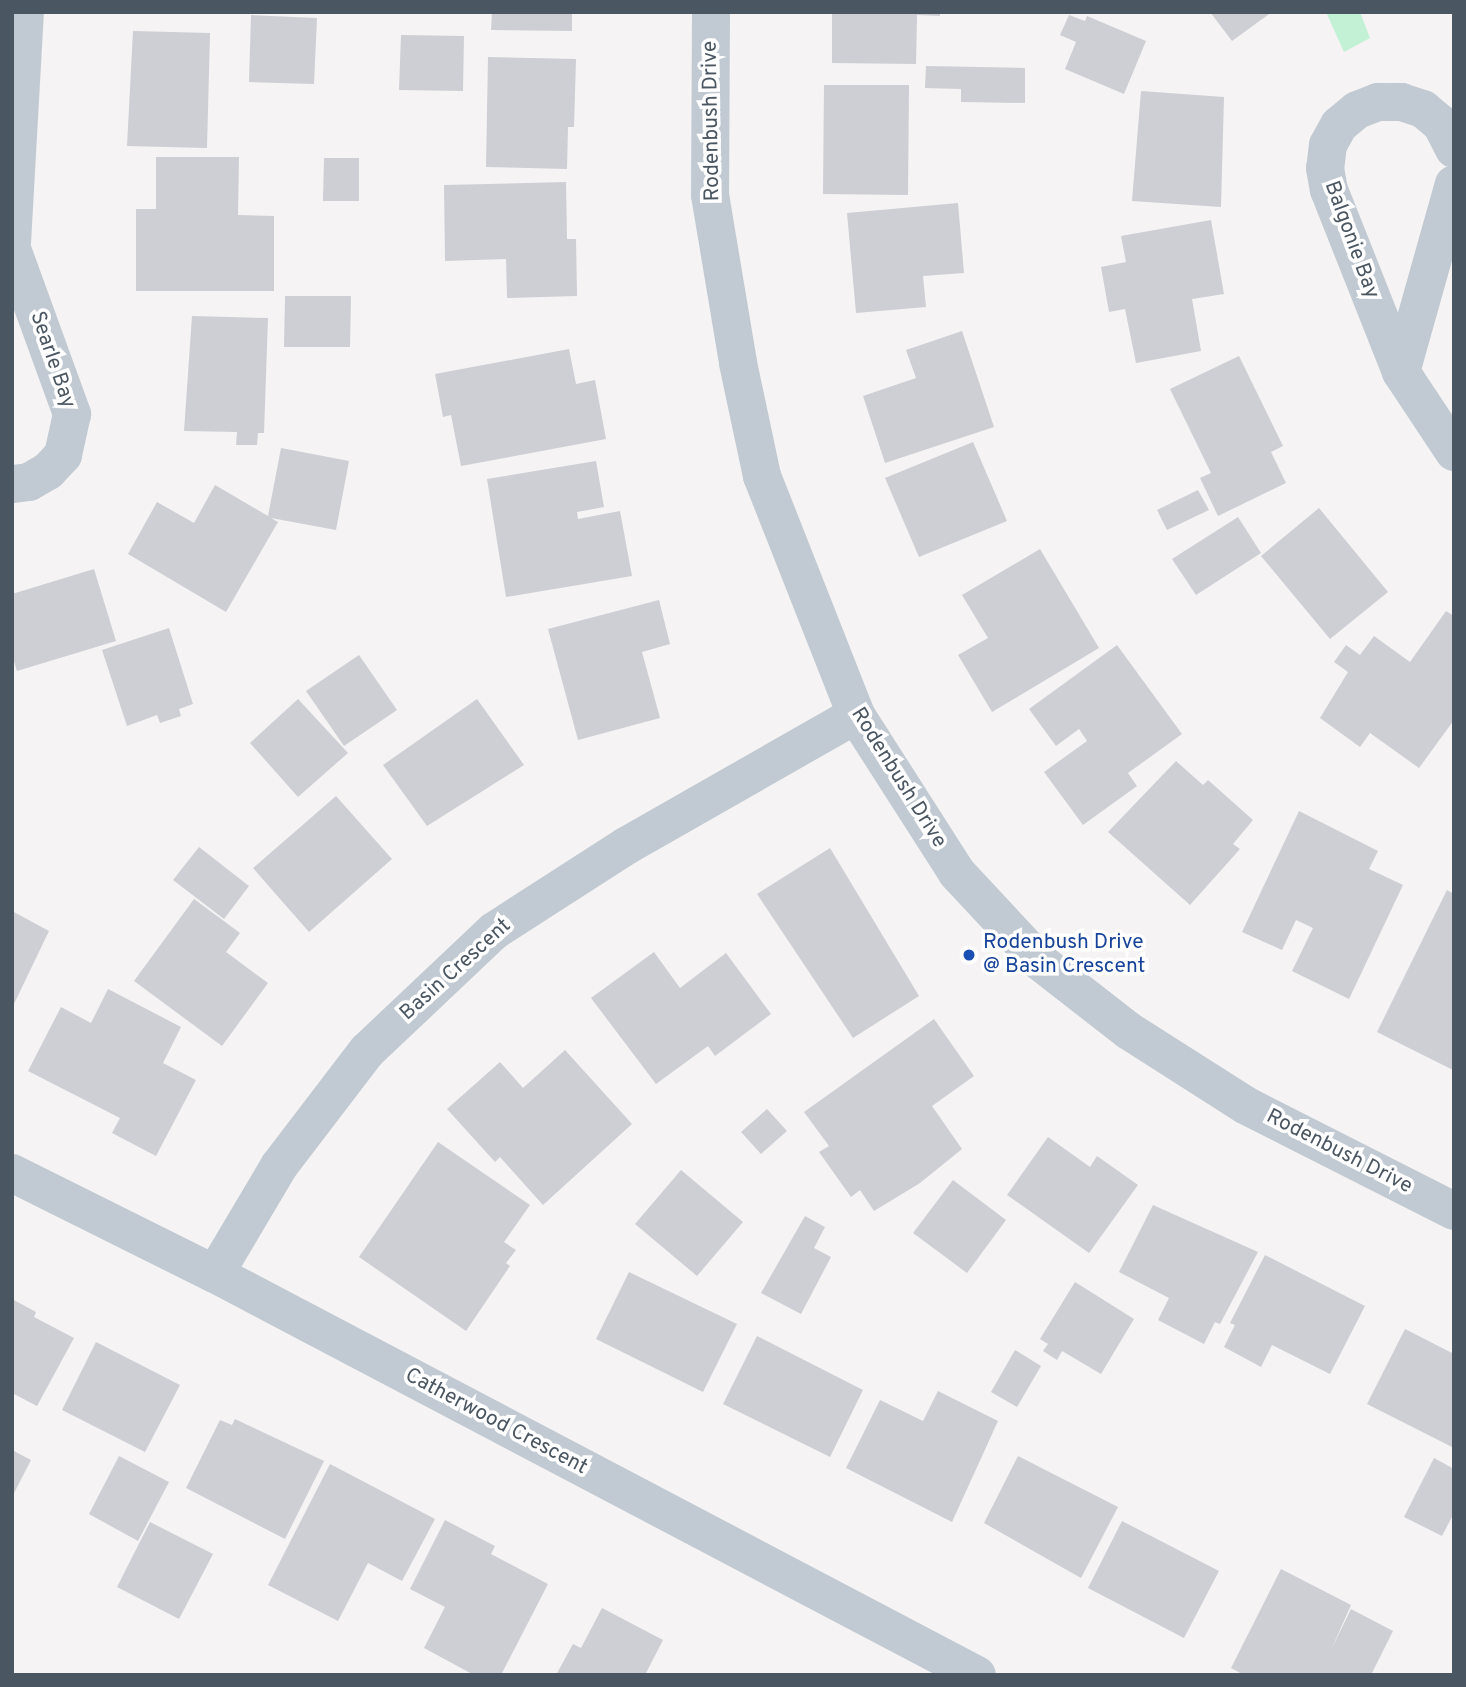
<!DOCTYPE html>
<style>
body{margin:0}
#map{position:relative;width:1466px;height:1687px;overflow:hidden;background:#f5f3f3;font-family:Overpass,sans-serif}
div>[style]{position:absolute}
.green>*{inset:0;background:#c3f1d5}
.building>*{inset:0;background:#cdcfd5}
.minor>*{height:38px;margin:-19px;padding:0 19px;transform-origin:19px;border-radius:19px;background:#c1cad2}
.tertiary>*{height:38px;margin:-19px;padding:0 19px;transform-origin:19px;border-radius:19px;background:#c1cad2}
.dots>*{width:19px;height:19px;translate:-50% -50%;box-sizing:border-box;border:4px solid #fff;border-radius:50%}
span{translate:-50% -50%;white-space:nowrap;text-align:center;line-height:1.15;-webkit-text-stroke:7px #fff;paint-order:stroke}
.street-label{font-size:21px;color:#4a5661}
.transit-label{font-size:21px;color:#164399}
.left{translate:0 -50%;text-align:left}
.frame{position:absolute;inset:0;border:14px solid #4a5661;pointer-events:none}
</style>
<div id="map">
<div class="green">
<i style="clip-path:polygon(1326px 12px,1360px 12px,1370px 38px,1344px 52px)"></i>
</div>
<div class="building">
<i style="clip-path:polygon(492px 12px,572px 12px,572px 31px,491px 30px)"></i>
<i style="clip-path:polygon(832px 12px,940px 12px,940px 16px,917px 15px,916px 64px,832px 63px)"></i>
<i style="clip-path:polygon(1210px 12px,1272px 12px,1232px 41px)"></i>
<i style="clip-path:polygon(251px 15px,317px 18px,314px 84px,249px 82px)"></i>
<i style="clip-path:polygon(1069px 15px,1085px 21px,1087px 16px,1146px 41px,1124px 94px,1065px 69px,1076px 42px,1060px 35px)"></i>
<i style="clip-path:polygon(133px 31px,210px 33px,207px 148px,127px 146px)"></i>
<i style="clip-path:polygon(401px 35px,464px 36px,463px 91px,399px 90px)"></i>
<i style="clip-path:polygon(488px 57px,576px 59px,574px 127px,568px 127px,567px 169px,486px 167px)"></i>
<i style="clip-path:polygon(926px 66px,1025px 68px,1025px 103px,961px 102px,961px 89px,925px 88px)"></i>
<i style="clip-path:polygon(824px 85px,909px 85px,908px 195px,823px 194px)"></i>
<i style="clip-path:polygon(1141px 91px,1224px 97px,1221px 207px,1132px 201px)"></i>
<i style="clip-path:polygon(156px 157px,239px 157px,238px 215px,274px 216px,274px 291px,136px 291px,136px 209px,156px 209px)"></i>
<i style="clip-path:polygon(324px 158px,359px 158px,359px 201px,323px 201px)"></i>
<i style="clip-path:polygon(566px 182px,567px 239px,576px 239px,577px 296px,507px 298px,506px 259px,445px 261px,444px 185px)"></i>
<i style="clip-path:polygon(958px 203px,964px 273px,923px 276px,926px 307px,856px 313px,847px 213px)"></i>
<i style="clip-path:polygon(1211px 220px,1224px 294px,1192px 299px,1201px 351px,1136px 363px,1125px 309px,1109px 312px,1101px 267px,1126px 262px,1121px 236px)"></i>
<i style="clip-path:polygon(285px 296px,351px 296px,350px 347px,284px 347px)"></i>
<i style="clip-path:polygon(192px 316px,268px 318px,264px 433px,258px 433px,257px 445px,236px 445px,237px 432px,184px 431px)"></i>
<i style="clip-path:polygon(962px 331px,994px 427px,885px 463px,863px 396px,916px 378px,906px 350px)"></i>
<i style="clip-path:polygon(569px 349px,576px 384px,595px 380px,606px 439px,461px 466px,451px 415px,443px 417px,435px 374px)"></i>
<i style="clip-path:polygon(1239px 356px,1283px 446px,1271px 452px,1286px 483px,1218px 516px,1200px 478px,1211px 473px,1170px 389px)"></i>
<i style="clip-path:polygon(973px 442px,1007px 521px,919px 557px,885px 478px)"></i>
<i style="clip-path:polygon(281px 448px,349px 461px,336px 530px,271px 518px,278px 522px,226px 612px,128px 554px,157px 502px,194px 523px,215px 485px,268px 516px)"></i>
<i style="clip-path:polygon(596px 461px,604px 507px,577px 512px,578px 519px,620px 511px,632px 576px,506px 597px,487px 479px)"></i>
<i style="clip-path:polygon(1198px 490px,1209px 510px,1167px 530px,1157px 510px)"></i>
<i style="clip-path:polygon(1319px 508px,1388px 592px,1330px 639px,1261px 556px)"></i>
<i style="clip-path:polygon(1238px 517px,1261px 553px,1196px 595px,1172px 559px)"></i>
<i style="clip-path:polygon(1040px 549px,1099px 648px,992px 712px,958px 655px,988px 638px,962px 595px)"></i>
<i style="clip-path:polygon(94px 569px,116px 641px,17px 671px,12px 655px,12px 594px)"></i>
<i style="clip-path:polygon(659px 600px,670px 644px,642px 652px,660px 718px,578px 740px,548px 629px)"></i>
<i style="clip-path:polygon(1446px 611px,1454px 616px,1454px 720px,1419px 768px,1370px 733px,1360px 747px,1320px 718px,1348px 672px,1334px 662px,1346px 645px,1360px 655px,1374px 636px,1410px 662px)"></i>
<i style="clip-path:polygon(169px 628px,193px 704px,179px 709px,181px 716px,160px 723px,157px 715px,127px 726px,102px 650px)"></i>
<i style="clip-path:polygon(1117px 645px,1182px 734px,1128px 773px,1137px 786px,1083px 825px,1044px 772px,1087px 741px,1079px 729px,1056px 746px,1029px 709px)"></i>
<i style="clip-path:polygon(359px 655px,397px 710px,344px 746px,306px 691px)"></i>
<i style="clip-path:polygon(298px 699px,348px 753px,298px 797px,250px 743px)"></i>
<i style="clip-path:polygon(477px 699px,524px 765px,427px 826px,383px 765px)"></i>
<i style="clip-path:polygon(1176px 761px,1203px 785px,1208px 780px,1253px 820px,1233px 844px,1240px 849px,1190px 905px,1108px 832px)"></i>
<i style="clip-path:polygon(336px 796px,392px 859px,309px 932px,253px 868px)"></i>
<i style="clip-path:polygon(1299px 811px,1378px 851px,1369px 869px,1403px 885px,1349px 999px,1292px 971px,1313px 928px,1296px 920px,1282px 950px,1242px 932px)"></i>
<i style="clip-path:polygon(199px 847px,249px 886px,224px 919px,173px 880px)"></i>
<i style="clip-path:polygon(830px 848px,919px 996px,853px 1038px,757px 894px)"></i>
<i style="clip-path:polygon(1447px 890px,1454px 894px,1453px 1070px,1377px 1032px)"></i>
<i style="clip-path:polygon(194px 899px,240px 933px,226px 952px,268px 983px,222px 1046px,134px 981px)"></i>
<i style="clip-path:polygon(12px 911px,49px 931px,12px 1008px)"></i>
<i style="clip-path:polygon(654px 952px,680px 988px,726px 953px,771px 1014px,715px 1056px,708px 1046px,656px 1084px,591px 998px)"></i>
<i style="clip-path:polygon(108px 989px,181px 1027px,163px 1063px,196px 1080px,156px 1156px,112px 1133px,120px 1118px,28px 1071px,61px 1007px,91px 1023px)"></i>
<i style="clip-path:polygon(934px 1019px,974px 1076px,932px 1106px,962px 1149px,920px 1183px,874px 1211px,860px 1190px,851px 1197px,819px 1152px,829px 1146px,804px 1112px)"></i>
<i style="clip-path:polygon(565px 1050px,632px 1124px,543px 1205px,500px 1157px,495px 1162px,447px 1109px,500px 1062px,523px 1088px)"></i>
<i style="clip-path:polygon(767px 1109px,787px 1131px,761px 1154px,741px 1132px)"></i>
<i style="clip-path:polygon(1048px 1137px,1090px 1167px,1097px 1156px,1138px 1185px,1089px 1253px,1007px 1195px)"></i>
<i style="clip-path:polygon(438px 1142px,530px 1205px,504px 1242px,516px 1250px,506px 1263px,510px 1266px,466px 1331px,359px 1257px)"></i>
<i style="clip-path:polygon(681px 1170px,743px 1222px,697px 1276px,635px 1224px)"></i>
<i style="clip-path:polygon(953px 1180px,1006px 1220px,967px 1273px,913px 1233px)"></i>
<i style="clip-path:polygon(1153px 1205px,1258px 1252px,1220px 1324px,1215px 1322px,1204px 1344px,1158px 1320px,1169px 1298px,1119px 1272px)"></i>
<i style="clip-path:polygon(805px 1216px,825px 1227px,814px 1248px,831px 1257px,801px 1314px,761px 1293px)"></i>
<i style="clip-path:polygon(1265px 1255px,1365px 1306px,1330px 1374px,1272px 1345px,1261px 1367px,1224px 1347px,1235px 1325px,1230px 1323px)"></i>
<i style="clip-path:polygon(629px 1272px,737px 1324px,703px 1392px,596px 1339px)"></i>
<i style="clip-path:polygon(1075px 1282px,1134px 1319px,1101px 1374px,1062px 1351px,1057px 1360px,1043px 1351px,1048px 1344px,1040px 1339px)"></i>
<i style="clip-path:polygon(12px 1299px,36px 1312px,34px 1317px,74px 1338px,37px 1406px,12px 1393px)"></i>
<i style="clip-path:polygon(1405px 1329px,1454px 1354px,1454px 1448px,1367px 1404px)"></i>
<i style="clip-path:polygon(757px 1336px,863px 1390px,830px 1457px,723px 1404px)"></i>
<i style="clip-path:polygon(96px 1342px,180px 1385px,145px 1452px,62px 1410px)"></i>
<i style="clip-path:polygon(1015px 1350px,1041px 1366px,1017px 1407px,991px 1392px)"></i>
<i style="clip-path:polygon(938px 1391px,998px 1421px,952px 1522px,846px 1468px,880px 1400px,923px 1421px)"></i>
<i style="clip-path:polygon(235px 1419px,324px 1461px,285px 1539px,186px 1488px,220px 1420px,232px 1425px)"></i>
<i style="clip-path:polygon(12px 1450px,31px 1460px,12px 1497px)"></i>
<i style="clip-path:polygon(119px 1456px,169px 1482px,138px 1541px,89px 1514px)"></i>
<i style="clip-path:polygon(1018px 1456px,1118px 1507px,1081px 1578px,984px 1523px)"></i>
<i style="clip-path:polygon(1434px 1458px,1454px 1469px,1454px 1513px,1442px 1536px,1404px 1517px)"></i>
<i style="clip-path:polygon(330px 1464px,435px 1519px,402px 1581px,368px 1563px,338px 1621px,268px 1585px)"></i>
<i style="clip-path:polygon(445px 1520px,495px 1546px,491px 1554px,548px 1584px,501px 1675px,474px 1675px,424px 1648px,445px 1607px,410px 1589px)"></i>
<i style="clip-path:polygon(1122px 1521px,1219px 1571px,1184px 1638px,1088px 1588px)"></i>
<i style="clip-path:polygon(150px 1522px,213px 1554px,179px 1619px,117px 1587px)"></i>
<i style="clip-path:polygon(1281px 1569px,1351px 1605px,1331px 1650px,1351px 1609px,1393px 1631px,1371px 1675px,1244px 1675px,1231px 1668px)"></i>
<i style="clip-path:polygon(602px 1608px,663px 1640px,645px 1675px,556px 1675px,573px 1644px,581px 1648px)"></i>
</div>
<div class="minor">
<i style="left:1454px;top:149px;width:28px;rotate:-117deg"></i>
<i style="left:1441px;top:124px;width:23px;rotate:-140deg"></i>
<i style="left:1423px;top:109px;width:22px;rotate:-162deg"></i>
<i style="left:1402px;top:102px;width:24px;rotate:180deg"></i>
<i style="left:1378px;top:102px;width:22px;rotate:159deg"></i>
<i style="left:1357px;top:110px;width:23px;rotate:140deg"></i>
<i style="left:1339px;top:125px;width:23px;rotate:119deg"></i>
<i style="left:1328px;top:145px;width:23px;rotate:97deg"></i>
<i style="left:1325px;top:168px;width:22px;rotate:80deg"></i>
<i style="left:1329px;top:190px;width:196px;rotate:68.4deg"></i>
<i style="left:1401px;top:372px;width:96px;rotate:56.5deg"></i>
<i style="left:12px;top:243px;width:231px;rotate:-86.8deg"></i>
<i style="left:12px;top:249px;width:176px;rotate:70deg"></i>
<i style="left:72px;top:414px;width:42px;rotate:102.4deg"></i>
<i style="left:63px;top:455px;width:22px;rotate:133deg"></i>
<i style="left:48px;top:471px;width:22px;rotate:150deg"></i>
<i style="left:29px;top:482px;width:17px;rotate:173deg"></i>
<i style="left:1401px;top:372px;width:195px;rotate:-74.3deg"></i>
<i style="left:12px;top:1173px;width:227px;rotate:26.5deg"></i>
<i style="left:215px;top:1274px;width:861px;rotate:27.76deg"></i>
<i style="left:215px;top:1274px;width:126px;rotate:-59.3deg"></i>
<i style="left:279px;top:1166px;width:145px;rotate:-52.6deg"></i>
<i style="left:367px;top:1051px;width:175px;rotate:-43.4deg"></i>
<i style="left:494px;top:931px;width:157px;rotate:-32.8deg"></i>
<i style="left:626px;top:846px;width:265px;rotate:-29.7deg"></i>
</div>
<div class="tertiary">
<i style="left:711px;top:12px;width:183px;rotate:90.3deg"></i>
<i style="left:710px;top:195px;width:170px;rotate:80.5deg"></i>
<i style="left:738px;top:363px;width:116px;rotate:78deg"></i>
<i style="left:762px;top:476px;width:257px;rotate:68.5deg"></i>
<i style="left:856px;top:715px;width:188px;rotate:57.4deg"></i>
<i style="left:957px;top:873px;width:120px;rotate:47deg"></i>
<i style="left:1039px;top:961px;width:114px;rotate:37.9deg"></i>
<i style="left:1129px;top:1031px;width:138px;rotate:32.5deg"></i>
<i style="left:1245px;top:1105px;width:234px;rotate:26.9deg"></i>
</div>
<div class="dots">
<i style="left:969px;top:955px;background:#1a4fb4"></i>
</div>
<div class="street-label">
<span style="left:712px;top:121px;rotate:-91deg">Rodenbush Drive</span>
<span style="left:1351px;top:240px;rotate:70deg">Balgonie Bay</span>
<span style="left:52px;top:360px;rotate:71deg">Searle Bay</span>
<span style="left:898px;top:778px;rotate:58deg">Rodenbush Drive</span>
<span style="left:456px;top:970px;rotate:-42deg">Basin Crescent</span>
<span style="left:1339px;top:1152px;rotate:27deg">Rodenbush Drive</span>
<span style="left:496px;top:1422px;rotate:28deg">Catherwood Crescent</span>
</div>
<div class="transit-label">
<span class="left" style="left:983px;top:955px">Rodenbush Drive<br>@ Basin Crescent</span>
</div>
<div class="frame"></div>
</div>
